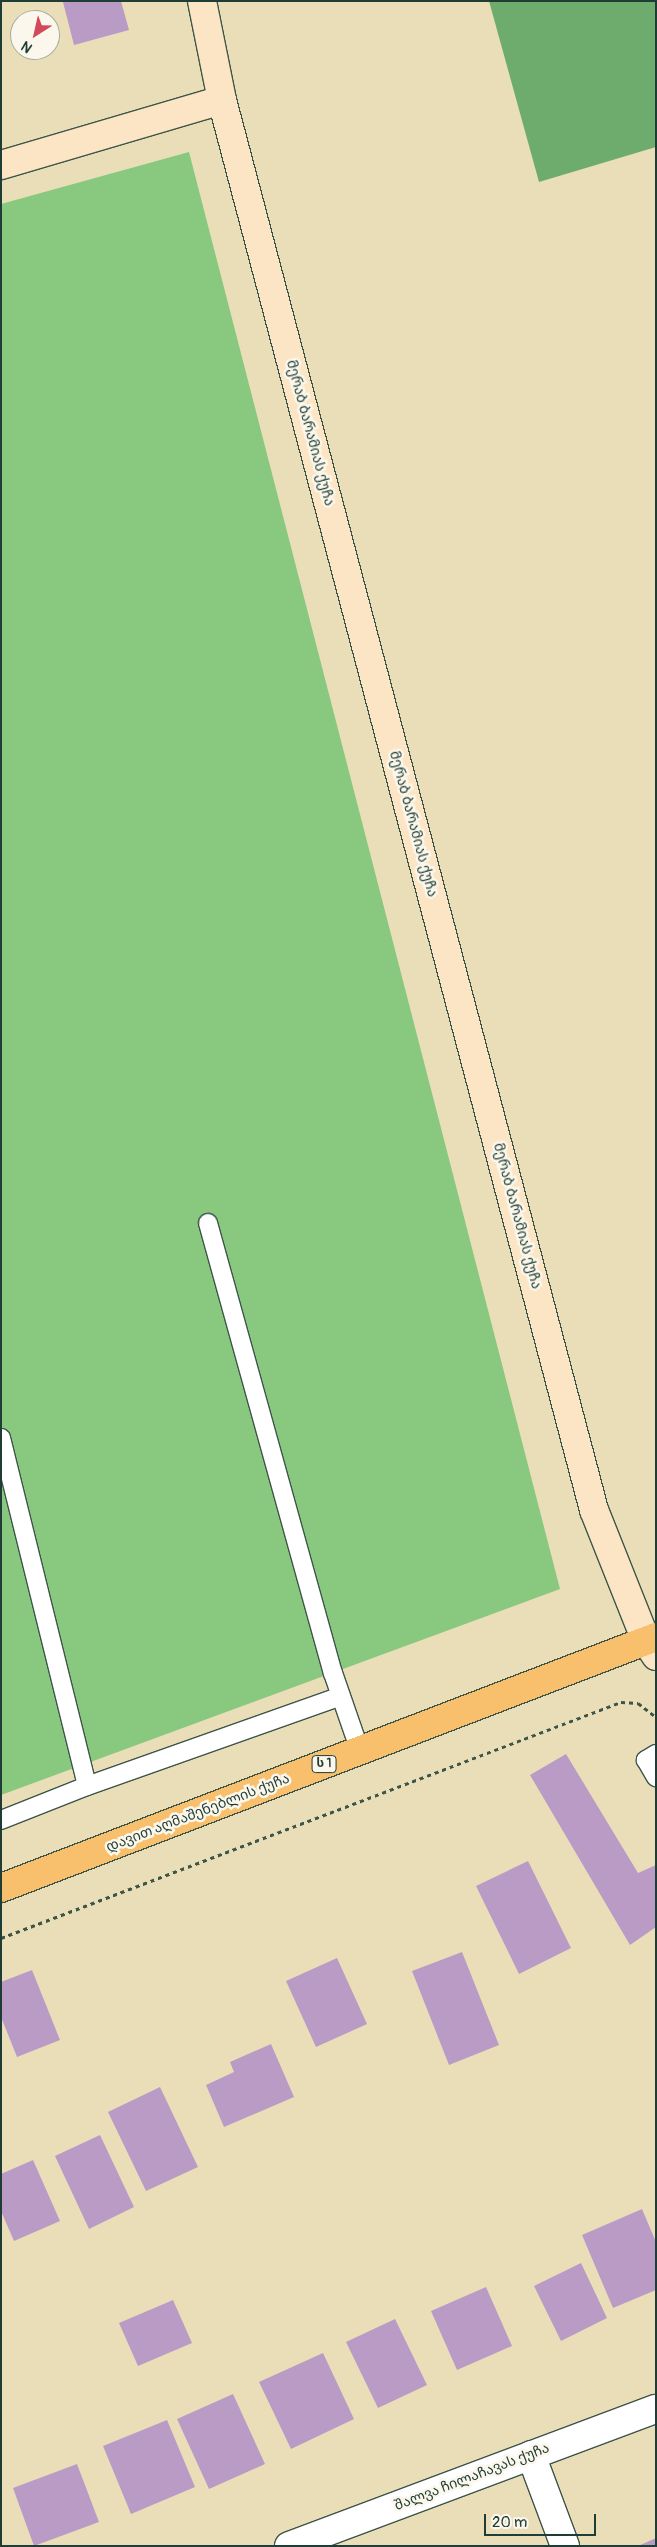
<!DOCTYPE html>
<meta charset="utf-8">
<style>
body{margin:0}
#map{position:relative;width:657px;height:2547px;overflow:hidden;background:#eadeb9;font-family:Pangolin,"Noto Sans Georgian",sans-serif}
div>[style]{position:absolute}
.green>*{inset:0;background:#89c87f}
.forest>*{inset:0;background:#6eac6e}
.building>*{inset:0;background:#ba9bc6}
.path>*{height:3px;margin-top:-1.5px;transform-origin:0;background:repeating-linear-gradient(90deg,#3d5548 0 4px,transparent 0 8px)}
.roads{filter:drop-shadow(1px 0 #3d5548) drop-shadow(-1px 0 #3d5548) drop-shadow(0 1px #3d5548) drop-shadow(0 -1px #3d5548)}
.service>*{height:18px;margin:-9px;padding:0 9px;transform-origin:9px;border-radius:9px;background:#fff}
.minor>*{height:28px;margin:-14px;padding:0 14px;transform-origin:14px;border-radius:14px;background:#fff}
.secondary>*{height:28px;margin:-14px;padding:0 14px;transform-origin:14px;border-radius:14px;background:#fce5c4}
.trunk>*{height:28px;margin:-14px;padding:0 14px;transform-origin:14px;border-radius:14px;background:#f8bf6c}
span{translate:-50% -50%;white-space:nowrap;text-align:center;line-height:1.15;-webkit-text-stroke:5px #fbf7ec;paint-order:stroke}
.shield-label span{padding:1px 4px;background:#fbf7ec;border:1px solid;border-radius:4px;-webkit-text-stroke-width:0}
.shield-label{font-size:12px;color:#1f3d34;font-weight:700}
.street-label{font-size:14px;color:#1f3d34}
.frame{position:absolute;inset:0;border:2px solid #1f3d34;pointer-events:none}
.north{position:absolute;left:10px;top:10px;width:50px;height:50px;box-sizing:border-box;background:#fbf7ec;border:1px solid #a3ada2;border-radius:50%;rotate:215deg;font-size:14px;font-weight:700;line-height:20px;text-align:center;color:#1f3d34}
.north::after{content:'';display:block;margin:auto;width:18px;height:22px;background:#d1495b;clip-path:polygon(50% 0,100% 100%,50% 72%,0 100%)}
.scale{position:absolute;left:484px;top:2514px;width:112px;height:22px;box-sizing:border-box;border:2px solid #1f3d34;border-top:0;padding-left:6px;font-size:15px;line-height:18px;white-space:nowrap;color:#1f3d34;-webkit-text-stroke:4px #fbf7ec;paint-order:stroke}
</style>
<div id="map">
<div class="green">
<i style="clip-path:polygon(189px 152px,560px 1589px,1px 1795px,1px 204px)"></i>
</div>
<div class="forest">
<i style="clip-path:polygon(489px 1px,656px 1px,656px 147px,539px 182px)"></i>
</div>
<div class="building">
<i style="clip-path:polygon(66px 1px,121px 1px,129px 30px,74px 45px,63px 2px)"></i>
<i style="clip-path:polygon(566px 1754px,638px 1873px,656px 1865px,656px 1927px,630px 1945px,530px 1775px)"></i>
<i style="clip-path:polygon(528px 1861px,571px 1948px,519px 1974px,476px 1886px)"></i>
<i style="clip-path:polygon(462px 1952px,499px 2045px,449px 2065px,412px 1971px)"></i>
<i style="clip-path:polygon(337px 1958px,367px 2024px,316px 2047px,286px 1981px)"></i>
<i style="clip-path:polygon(32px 1970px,60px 2040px,17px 2057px,1px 2017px,1px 1982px)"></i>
<i style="clip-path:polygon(271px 2044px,294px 2097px,224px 2127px,206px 2085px,234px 2072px,230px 2062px)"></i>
<i style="clip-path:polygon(160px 2087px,198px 2167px,146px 2191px,108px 2112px)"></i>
<i style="clip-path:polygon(100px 2135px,134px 2207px,89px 2229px,55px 2156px)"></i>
<i style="clip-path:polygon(33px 2160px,60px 2221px,14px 2241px,1px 2211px,1px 2174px)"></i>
<i style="clip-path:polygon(642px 2209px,656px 2242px,656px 2290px,613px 2308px,582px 2235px)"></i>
<i style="clip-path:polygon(581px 2263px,607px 2318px,561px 2341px,534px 2286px)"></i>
<i style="clip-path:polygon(486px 2287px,512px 2346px,457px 2370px,431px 2311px)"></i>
<i style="clip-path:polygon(173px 2300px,192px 2343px,138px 2366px,119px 2323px)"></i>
<i style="clip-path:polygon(395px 2319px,427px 2385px,378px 2408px,346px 2342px)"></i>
<i style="clip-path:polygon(323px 2353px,354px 2419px,291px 2449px,259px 2382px)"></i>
<i style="clip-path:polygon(233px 2394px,265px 2464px,209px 2489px,177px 2419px)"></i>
<i style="clip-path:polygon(167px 2420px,195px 2487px,131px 2514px,103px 2446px)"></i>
<i style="clip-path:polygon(77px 2464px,99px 2522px,34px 2546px,13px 2488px)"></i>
<i style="clip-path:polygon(656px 2538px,656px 2546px,638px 2546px)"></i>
</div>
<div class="path">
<i style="left:1px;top:1938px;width:663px;rotate:-20.84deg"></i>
<i style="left:621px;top:1702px;width:17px;rotate:3deg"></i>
<i style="left:638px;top:1703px;width:23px;rotate:38deg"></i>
</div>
<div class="roads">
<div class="service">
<i style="left:208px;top:1223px;width:467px;rotate:74.5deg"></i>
<i style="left:333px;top:1673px;width:83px;rotate:70.9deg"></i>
<i style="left:1px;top:1438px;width:358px;rotate:76.1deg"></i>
<i style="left:656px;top:1754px;width:12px;rotate:149deg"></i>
<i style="left:646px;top:1760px;width:20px;rotate:60deg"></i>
<i style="left:1px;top:1820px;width:92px;rotate:-21.6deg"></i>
<i style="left:87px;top:1786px;width:269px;rotate:-19.5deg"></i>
</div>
<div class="minor">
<i style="left:531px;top:2455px;width:97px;rotate:69.5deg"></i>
<i style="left:289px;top:2546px;width:392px;rotate:-20.5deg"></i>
</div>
<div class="secondary">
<i style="left:202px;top:1px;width:101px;rotate:78.6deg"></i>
<i style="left:222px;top:100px;width:1458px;rotate:75.22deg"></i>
<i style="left:594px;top:1510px;width:141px;rotate:68.3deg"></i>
<i style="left:646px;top:1641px;width:18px;rotate:56deg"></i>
<i style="left:1px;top:165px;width:230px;rotate:-16.4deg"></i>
</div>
<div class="trunk">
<i style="left:1px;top:1888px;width:701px;rotate:-20.97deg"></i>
</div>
</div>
<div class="shield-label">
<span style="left:324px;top:1764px">ს 1</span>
</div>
<div class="street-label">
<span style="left:310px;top:433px;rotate:75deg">მერაბ ბარამიას ქუჩა</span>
<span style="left:413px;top:824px;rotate:75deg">მერაბ ბარამიას ქუჩა</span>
<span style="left:517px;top:1216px;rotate:75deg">მერაბ ბარამიას ქუჩა</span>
<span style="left:198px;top:1813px;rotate:-21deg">დავით აღმაშენებლის ქუჩა</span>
<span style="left:472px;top:2477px;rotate:-21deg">შალვა ჩილაჩავას ქუჩა</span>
</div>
<div class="frame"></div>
<div class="north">N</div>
<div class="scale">20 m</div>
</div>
